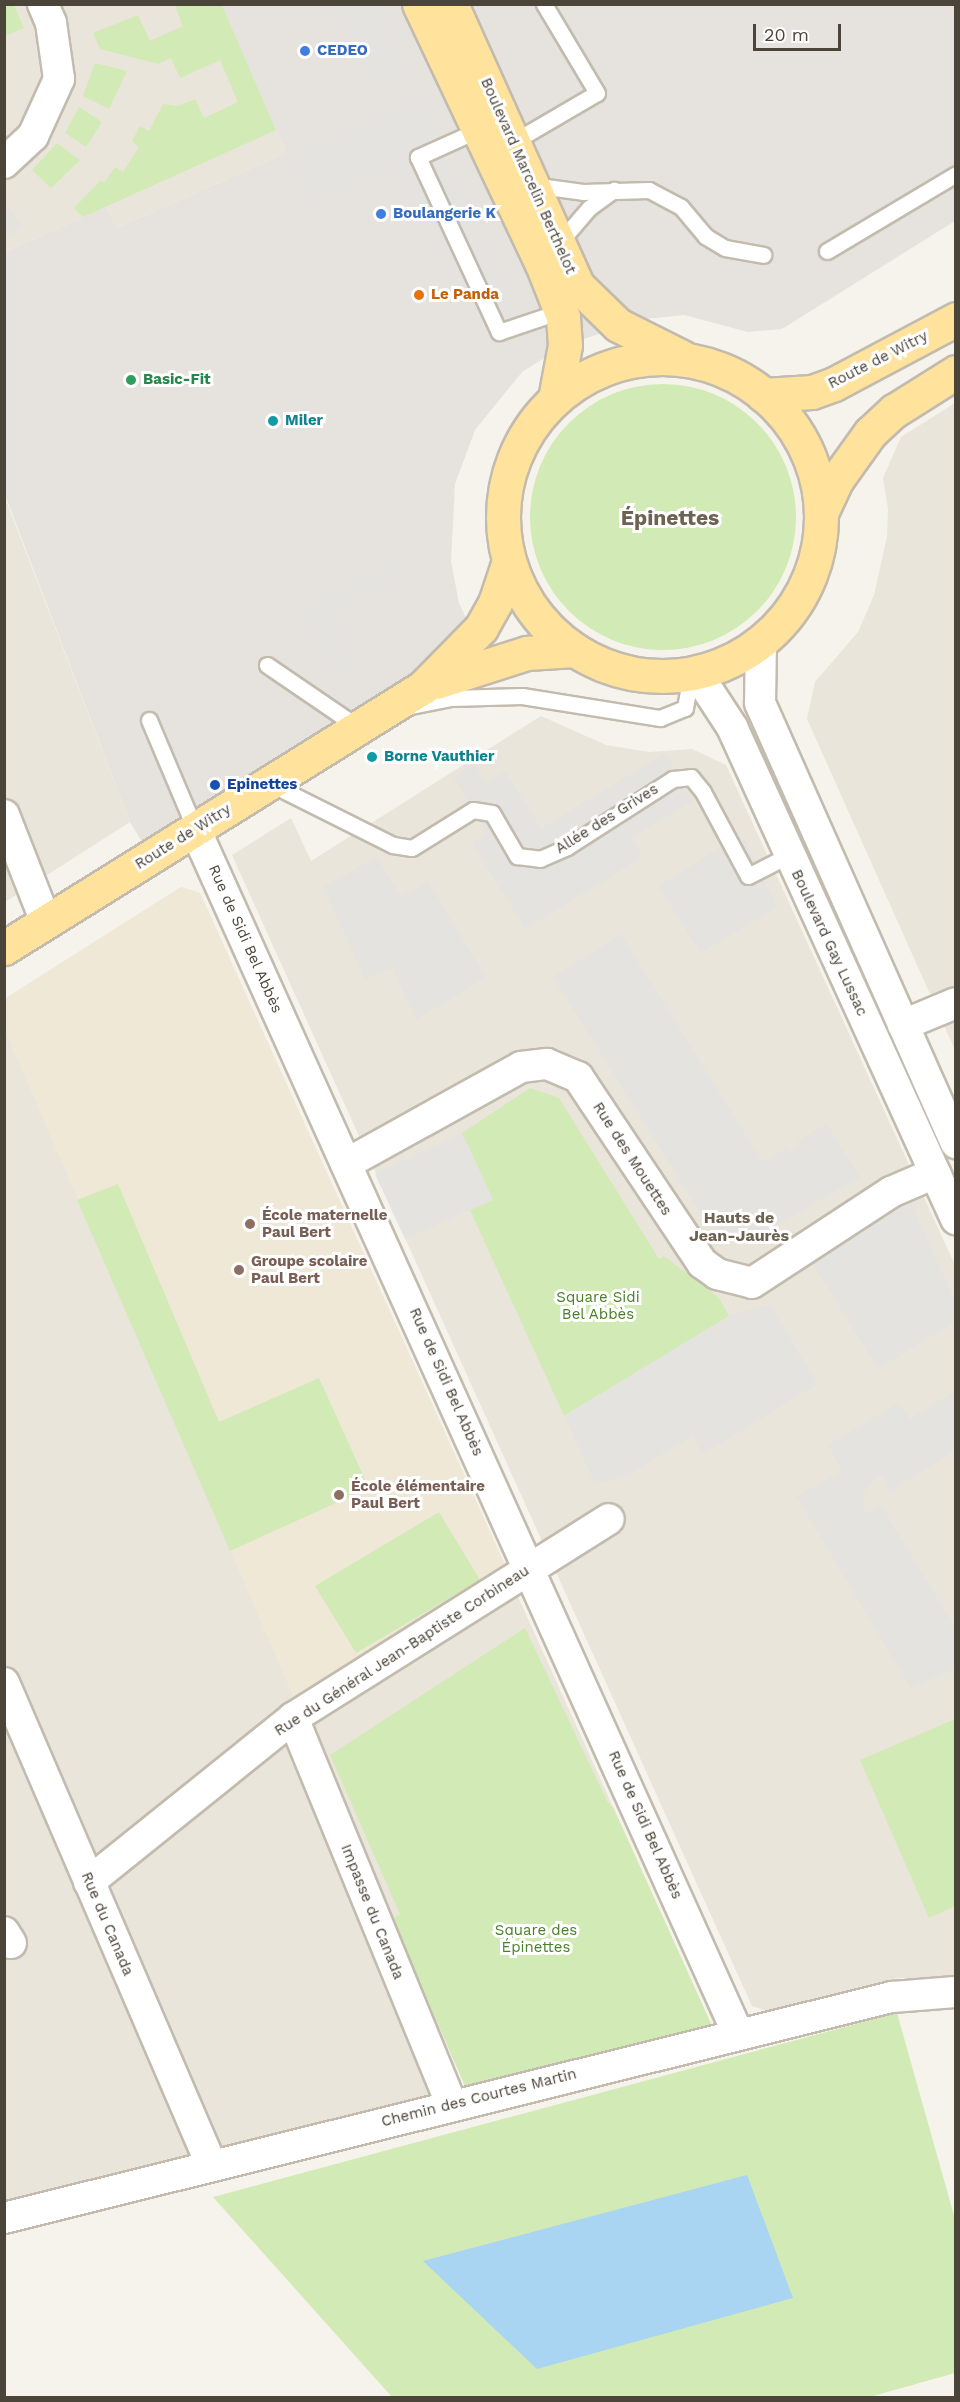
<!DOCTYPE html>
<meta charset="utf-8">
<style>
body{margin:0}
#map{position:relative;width:960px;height:2402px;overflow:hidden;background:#f6f3ec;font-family:"Work Sans",sans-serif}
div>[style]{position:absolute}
.residential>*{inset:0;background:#eae5da}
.industrial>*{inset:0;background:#e6e2dd}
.education>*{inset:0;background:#efe8d6}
.green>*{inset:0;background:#d2eab5}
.round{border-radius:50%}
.parking>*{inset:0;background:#e5e3e0}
.water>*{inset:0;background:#a9d4f2}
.roads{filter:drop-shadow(2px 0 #c2bbae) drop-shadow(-2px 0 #c2bbae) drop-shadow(0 2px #c2bbae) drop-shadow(0 -2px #c2bbae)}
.lane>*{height:15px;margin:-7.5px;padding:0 7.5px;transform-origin:7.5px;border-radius:7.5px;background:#fff}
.street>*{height:30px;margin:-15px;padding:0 15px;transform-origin:15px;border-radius:15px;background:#fff}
.primary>*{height:33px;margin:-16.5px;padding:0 16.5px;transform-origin:16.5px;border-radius:16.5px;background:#ffe39c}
.primary>.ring{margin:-16.5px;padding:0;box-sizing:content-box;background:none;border:33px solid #ffe39c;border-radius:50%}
.dots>*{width:16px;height:16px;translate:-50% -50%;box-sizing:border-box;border:3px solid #fff;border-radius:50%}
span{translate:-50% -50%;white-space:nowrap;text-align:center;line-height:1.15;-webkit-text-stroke:6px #fff;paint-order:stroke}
.shop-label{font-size:15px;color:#366cbe;font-weight:700}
.left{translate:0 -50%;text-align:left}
.street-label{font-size:15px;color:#4b4439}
.food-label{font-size:15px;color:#c56008;font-weight:700}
.leisure-label{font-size:15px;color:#27864d;font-weight:700}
.culture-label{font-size:15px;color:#0d838f;font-weight:700}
.transit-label{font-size:15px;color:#164399;font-weight:700}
.education-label{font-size:15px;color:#785e54;font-weight:700}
.park-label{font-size:15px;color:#4a7f2a}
.neighbourhood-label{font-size:16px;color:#6e6250;font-weight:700}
.district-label{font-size:21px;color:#6e6250;font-weight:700}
.frame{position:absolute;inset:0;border:6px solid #4b4439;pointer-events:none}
.scale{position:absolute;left:753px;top:24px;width:88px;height:27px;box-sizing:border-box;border:3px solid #4b4439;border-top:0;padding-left:8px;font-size:18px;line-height:21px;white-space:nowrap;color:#4b4439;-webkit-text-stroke:4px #fff;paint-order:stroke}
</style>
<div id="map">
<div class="residential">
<i style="clip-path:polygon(4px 5px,222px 5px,286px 153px,117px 228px,106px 207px,5px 252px)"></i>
<i style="clip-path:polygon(955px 403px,955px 1050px,807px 719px,815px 682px,858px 632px,874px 595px,887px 537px,888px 509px,883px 478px,901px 437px)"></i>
<i style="clip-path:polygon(4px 495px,130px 822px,5px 902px,4px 902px)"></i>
<i style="clip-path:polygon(541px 716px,606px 745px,649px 752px,692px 749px,726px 765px,955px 1265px,955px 1979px,896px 1978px,767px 2011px,752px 2006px,232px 855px,291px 818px,311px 861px)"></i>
<i style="clip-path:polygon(181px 887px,200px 893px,712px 2026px,466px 2088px,297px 1706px,286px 1745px,437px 2097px,232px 2145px,5px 2207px,5px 999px)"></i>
</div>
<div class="industrial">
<i style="clip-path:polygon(222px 5px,955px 5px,955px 221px,782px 329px,748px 332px,684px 315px,646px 319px,565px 345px,522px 372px,475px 430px,455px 484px,451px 561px,459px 603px,467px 620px,423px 687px,151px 857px,130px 822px,5px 495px,5px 252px,106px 207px,117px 228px,286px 153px)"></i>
</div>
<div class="education">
<i style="clip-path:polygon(181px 887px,200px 893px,508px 1571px,297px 1705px,5px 1031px,4px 999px)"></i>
</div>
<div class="green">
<i style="clip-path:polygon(5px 4px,14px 5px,24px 28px,5px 36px)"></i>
<i style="clip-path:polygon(175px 5px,222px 5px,276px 130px,83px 217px,74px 208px,101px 180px,104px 183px,115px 167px,123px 172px,139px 147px,132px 141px,140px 126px,149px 131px,163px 104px,178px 106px,195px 99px,204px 118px,238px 102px,220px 60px,180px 78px,171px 58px,158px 64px,100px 49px,93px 33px,138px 15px,150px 41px,183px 26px)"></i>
<i style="clip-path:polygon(95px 63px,127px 71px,109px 109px,83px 96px)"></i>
<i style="clip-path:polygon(79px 107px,102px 122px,86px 147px,65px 133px)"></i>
<i style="clip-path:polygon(57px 143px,80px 160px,51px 188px,32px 170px)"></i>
<i class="round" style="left:530px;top:384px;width:266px;height:266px"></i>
<i style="clip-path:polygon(760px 738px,866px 968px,853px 975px,750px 743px)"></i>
<i style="clip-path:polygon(530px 1088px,559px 1098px,659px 1259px,664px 1256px,719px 1298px,729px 1316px,564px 1416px,470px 1210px,493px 1200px,462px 1133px)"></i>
<i style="clip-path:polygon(118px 1184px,219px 1422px,319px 1378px,369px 1488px,230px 1551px,77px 1200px)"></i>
<i style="clip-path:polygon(439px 1512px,480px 1580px,356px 1653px,315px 1586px)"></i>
<i style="clip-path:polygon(525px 1628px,607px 1801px,614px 1809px,712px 2026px,466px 2088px,392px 1919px,400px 1914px,330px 1755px)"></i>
<i style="clip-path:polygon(955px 1719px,955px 1906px,929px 1918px,860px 1760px)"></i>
<i style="clip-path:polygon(897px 2013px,955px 2219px,955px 2373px,866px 2398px,392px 2397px,213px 2197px)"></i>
</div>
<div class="parking">
<i style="clip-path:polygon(332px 5px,384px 5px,413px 73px,370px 93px)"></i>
<i style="clip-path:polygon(420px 95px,519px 306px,475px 331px,396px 169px,311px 210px,286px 153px)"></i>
<i style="clip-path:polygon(5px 202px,22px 227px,5px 237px,4px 237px)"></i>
<i style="clip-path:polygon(401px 555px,412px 578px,336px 614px,361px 671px,336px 686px,297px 606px)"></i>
<i style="clip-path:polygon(665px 753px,694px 800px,632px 838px,643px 857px,525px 929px,472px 843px,487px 833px,453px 776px,474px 763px,486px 782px,505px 771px,541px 828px)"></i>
<i style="clip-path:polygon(745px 840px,778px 907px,700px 953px,658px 886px,721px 847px)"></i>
<i style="clip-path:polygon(376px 857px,401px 896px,428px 882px,486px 977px,416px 1020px,392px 968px,365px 979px,323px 887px)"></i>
<i style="clip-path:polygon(621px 934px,763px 1162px,786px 1148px,790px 1152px,799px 1145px,797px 1141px,827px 1124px,860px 1177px,761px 1235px,739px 1239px,706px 1222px,553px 977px)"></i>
<i style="clip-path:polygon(462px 1133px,493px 1200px,405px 1239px,375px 1174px)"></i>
<i style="clip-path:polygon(910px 1201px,955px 1301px,955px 1322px,878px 1369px,812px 1263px)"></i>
<i style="clip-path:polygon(770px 1304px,818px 1384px,703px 1454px,692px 1436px,630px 1474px,595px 1484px,564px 1416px,729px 1316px)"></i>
<i style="clip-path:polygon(955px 1391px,955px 1450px,890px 1492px,881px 1474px,864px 1492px,864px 1514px,881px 1505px,955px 1627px,955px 1668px,911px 1689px,796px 1496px,842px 1471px,828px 1445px,899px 1402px,910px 1419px)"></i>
</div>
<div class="water">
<i style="clip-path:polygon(747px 2175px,793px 2298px,537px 2369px,423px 2261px)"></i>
</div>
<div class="roads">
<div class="lane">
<i style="left:478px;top:130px;width:66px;rotate:155.8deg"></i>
<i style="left:418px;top:157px;width:193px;rotate:65.2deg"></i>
<i style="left:499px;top:332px;width:65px;rotate:-18.7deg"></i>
<i style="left:513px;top:142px;width:97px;rotate:-30.3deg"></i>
<i style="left:597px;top:93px;width:104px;rotate:-120.8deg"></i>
<i style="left:532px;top:185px;width:51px;rotate:7.8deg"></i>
<i style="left:583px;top:192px;width:66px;rotate:-1.7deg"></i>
<i style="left:649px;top:190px;width:36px;rotate:28deg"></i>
<i style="left:681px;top:207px;width:38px;rotate:50deg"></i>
<i style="left:705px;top:236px;width:23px;rotate:31deg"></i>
<i style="left:725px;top:248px;width:39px;rotate:10deg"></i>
<i style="left:558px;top:244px;width:48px;rotate:-49.3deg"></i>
<i style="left:589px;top:208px;width:31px;rotate:-36deg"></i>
<i style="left:827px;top:251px;width:150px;rotate:-30.8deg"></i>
<i style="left:267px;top:665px;width:110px;rotate:34.3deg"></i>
<i style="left:411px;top:706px;width:41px;rotate:-11.3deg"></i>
<i style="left:451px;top:698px;width:71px;rotate:-1.6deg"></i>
<i style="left:522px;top:696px;width:140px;rotate:9.1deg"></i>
<i style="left:660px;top:718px;width:27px;rotate:-22deg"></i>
<i style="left:685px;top:708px;width:36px;rotate:-80deg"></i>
<i style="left:149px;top:720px;width:118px;rotate:67.1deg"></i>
<i style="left:269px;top:783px;width:139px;rotate:26.6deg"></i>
<i style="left:393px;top:845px;width:19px;rotate:9deg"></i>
<i style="left:412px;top:848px;width:72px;rotate:-31.9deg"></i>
<i style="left:473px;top:810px;width:19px;rotate:9deg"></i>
<i style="left:492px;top:813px;width:50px;rotate:59.8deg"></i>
<i style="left:517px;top:856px;width:23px;rotate:7deg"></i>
<i style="left:540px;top:859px;width:30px;rotate:-24deg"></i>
<i style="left:567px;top:847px;width:126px;rotate:-32.7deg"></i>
<i style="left:673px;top:779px;width:18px;rotate:-6deg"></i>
<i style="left:691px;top:777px;width:19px;rotate:51deg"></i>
<i style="left:703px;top:792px;width:95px;rotate:61.8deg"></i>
<i style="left:748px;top:876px;width:46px;rotate:-27.1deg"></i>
</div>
<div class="street">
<i style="left:4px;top:163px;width:40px;rotate:-43deg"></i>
<i style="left:33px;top:136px;width:63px;rotate:-65.5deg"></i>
<i style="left:59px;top:79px;width:57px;rotate:-98.1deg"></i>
<i style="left:51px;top:23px;width:21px;rotate:-113deg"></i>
<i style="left:761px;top:641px;width:62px;rotate:90.9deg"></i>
<i style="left:760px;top:703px;width:482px;rotate:66deg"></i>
<i style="left:696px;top:672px;width:66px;rotate:56.8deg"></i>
<i style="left:732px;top:727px;width:541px;rotate:65.52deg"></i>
<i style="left:4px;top:815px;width:115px;rotate:68.6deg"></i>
<i style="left:195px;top:829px;width:1322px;rotate:65.74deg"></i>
<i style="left:903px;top:1025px;width:57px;rotate:-22.5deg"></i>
<i style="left:346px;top:1164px;width:200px;rotate:-29deg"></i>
<i style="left:521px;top:1067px;width:26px;rotate:-7deg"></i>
<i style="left:547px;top:1064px;width:34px;rotate:23deg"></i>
<i style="left:578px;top:1077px;width:224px;rotate:56.3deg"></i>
<i style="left:702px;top:1263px;width:19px;rotate:36deg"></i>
<i style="left:717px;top:1274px;width:36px;rotate:14deg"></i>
<i style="left:752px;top:1283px;width:166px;rotate:-33.2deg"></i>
<i style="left:891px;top:1192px;width:48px;rotate:-23.4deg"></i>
<i style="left:4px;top:1683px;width:524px;rotate:66.72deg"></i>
<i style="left:293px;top:1718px;width:418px;rotate:67.7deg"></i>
<i style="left:89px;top:1882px;width:262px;rotate:-38.8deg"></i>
<i style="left:293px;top:1718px;width:373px;rotate:-32.2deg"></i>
<i style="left:4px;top:1932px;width:13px;rotate:58deg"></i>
<i style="left:4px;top:2218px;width:915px;rotate:-13.98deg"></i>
<i style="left:892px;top:1997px;width:64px;rotate:-4.5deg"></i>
</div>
<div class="primary">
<i style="left:419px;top:4px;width:288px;rotate:64.7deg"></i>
<i style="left:542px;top:264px;width:57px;rotate:68.4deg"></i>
<i style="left:563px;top:317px;width:28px;rotate:86deg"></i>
<i style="left:565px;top:345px;width:55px;rotate:100.5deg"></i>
<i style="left:451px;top:4px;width:308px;rotate:65.8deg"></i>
<i style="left:577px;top:285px;width:57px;rotate:44.3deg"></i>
<i style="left:618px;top:325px;width:72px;rotate:26.6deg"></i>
<i class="ring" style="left:503px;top:358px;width:285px;height:285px"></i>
<i style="left:763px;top:395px;width:49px;rotate:-3.5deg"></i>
<i style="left:812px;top:392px;width:23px;rotate:-20deg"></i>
<i style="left:834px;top:384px;width:138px;rotate:-28deg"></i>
<i style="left:821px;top:513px;width:38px;rotate:-65deg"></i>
<i style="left:837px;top:479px;width:57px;rotate:-54.3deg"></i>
<i style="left:870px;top:433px;width:33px;rotate:-43deg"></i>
<i style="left:894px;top:411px;width:73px;rotate:-32.2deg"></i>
<i style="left:436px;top:682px;width:96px;rotate:-17.7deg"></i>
<i style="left:527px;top:653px;width:48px;rotate:-3.6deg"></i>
<i style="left:4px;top:948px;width:494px;rotate:-31.9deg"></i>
<i style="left:423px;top:687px;width:83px;rotate:-45.5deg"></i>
<i style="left:481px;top:628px;width:29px;rotate:-61deg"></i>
<i style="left:495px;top:603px;width:44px;rotate:-71.6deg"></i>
</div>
</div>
<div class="dots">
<i style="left:305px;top:51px;background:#3f7fe0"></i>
<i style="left:381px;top:214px;background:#3f7fe0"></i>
<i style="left:419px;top:295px;background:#e8710a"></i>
<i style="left:131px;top:380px;background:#2e9e5b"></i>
<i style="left:273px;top:421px;background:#0f9aa8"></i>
<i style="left:372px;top:757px;background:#0f9aa8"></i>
<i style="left:215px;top:785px;background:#1a4fb4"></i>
<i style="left:250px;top:1224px;background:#8d6e63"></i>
<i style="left:239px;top:1270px;background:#8d6e63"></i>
<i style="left:339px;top:1495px;background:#8d6e63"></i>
</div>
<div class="shop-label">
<span class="left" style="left:317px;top:51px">CEDEO</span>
<span class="left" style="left:393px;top:214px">Boulangerie K</span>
</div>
<div class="street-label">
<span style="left:528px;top:176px;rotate:66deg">Boulevard Marcelin Berthelot</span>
<span style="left:878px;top:360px;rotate:-27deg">Route de Witry</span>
<span style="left:607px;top:819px;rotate:-32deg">Allée des Grives</span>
<span style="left:183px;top:837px;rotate:-32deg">Route de Witry</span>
<span style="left:245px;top:939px;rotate:66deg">Rue de Sidi Bel Abbès</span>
<span style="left:829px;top:943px;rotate:65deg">Boulevard Gay Lussac</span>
<span style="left:632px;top:1159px;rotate:57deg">Rue des Mouettes</span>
<span style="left:446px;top:1382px;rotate:66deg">Rue de Sidi Bel Abbès</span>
<span style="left:402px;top:1651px;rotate:-33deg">Rue du Général Jean-Baptiste Corbineau</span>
<span style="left:645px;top:1825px;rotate:66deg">Rue de Sidi Bel Abbès</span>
<span style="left:372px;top:1912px;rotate:68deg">Impasse du Canada</span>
<span style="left:107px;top:1924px;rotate:67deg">Rue du Canada</span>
<span style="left:479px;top:2098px;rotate:-14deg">Chemin des Courtes Martin</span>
</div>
<div class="food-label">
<span class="left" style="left:431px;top:295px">Le Panda</span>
</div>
<div class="leisure-label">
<span class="left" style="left:143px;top:380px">Basic-Fit</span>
</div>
<div class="culture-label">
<span class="left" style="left:285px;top:421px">Miler</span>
<span class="left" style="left:384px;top:757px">Borne Vauthier</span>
</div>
<div class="transit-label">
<span class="left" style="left:227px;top:785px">Epinettes</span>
</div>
<div class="education-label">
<span class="left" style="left:262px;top:1224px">École maternelle<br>Paul Bert</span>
<span class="left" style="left:251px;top:1270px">Groupe scolaire<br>Paul Bert</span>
<span class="left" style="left:351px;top:1495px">École élémentaire<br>Paul Bert</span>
</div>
<div class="park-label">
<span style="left:598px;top:1306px">Square Sidi<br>Bel Abbès</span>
<span style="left:536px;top:1939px">Square des<br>Épinettes</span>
</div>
<div class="neighbourhood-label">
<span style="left:739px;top:1227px">Hauts de<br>Jean-Jaurès</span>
</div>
<div class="district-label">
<span style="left:670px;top:518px">Épinettes</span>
</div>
<div class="frame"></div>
<div class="scale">20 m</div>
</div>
